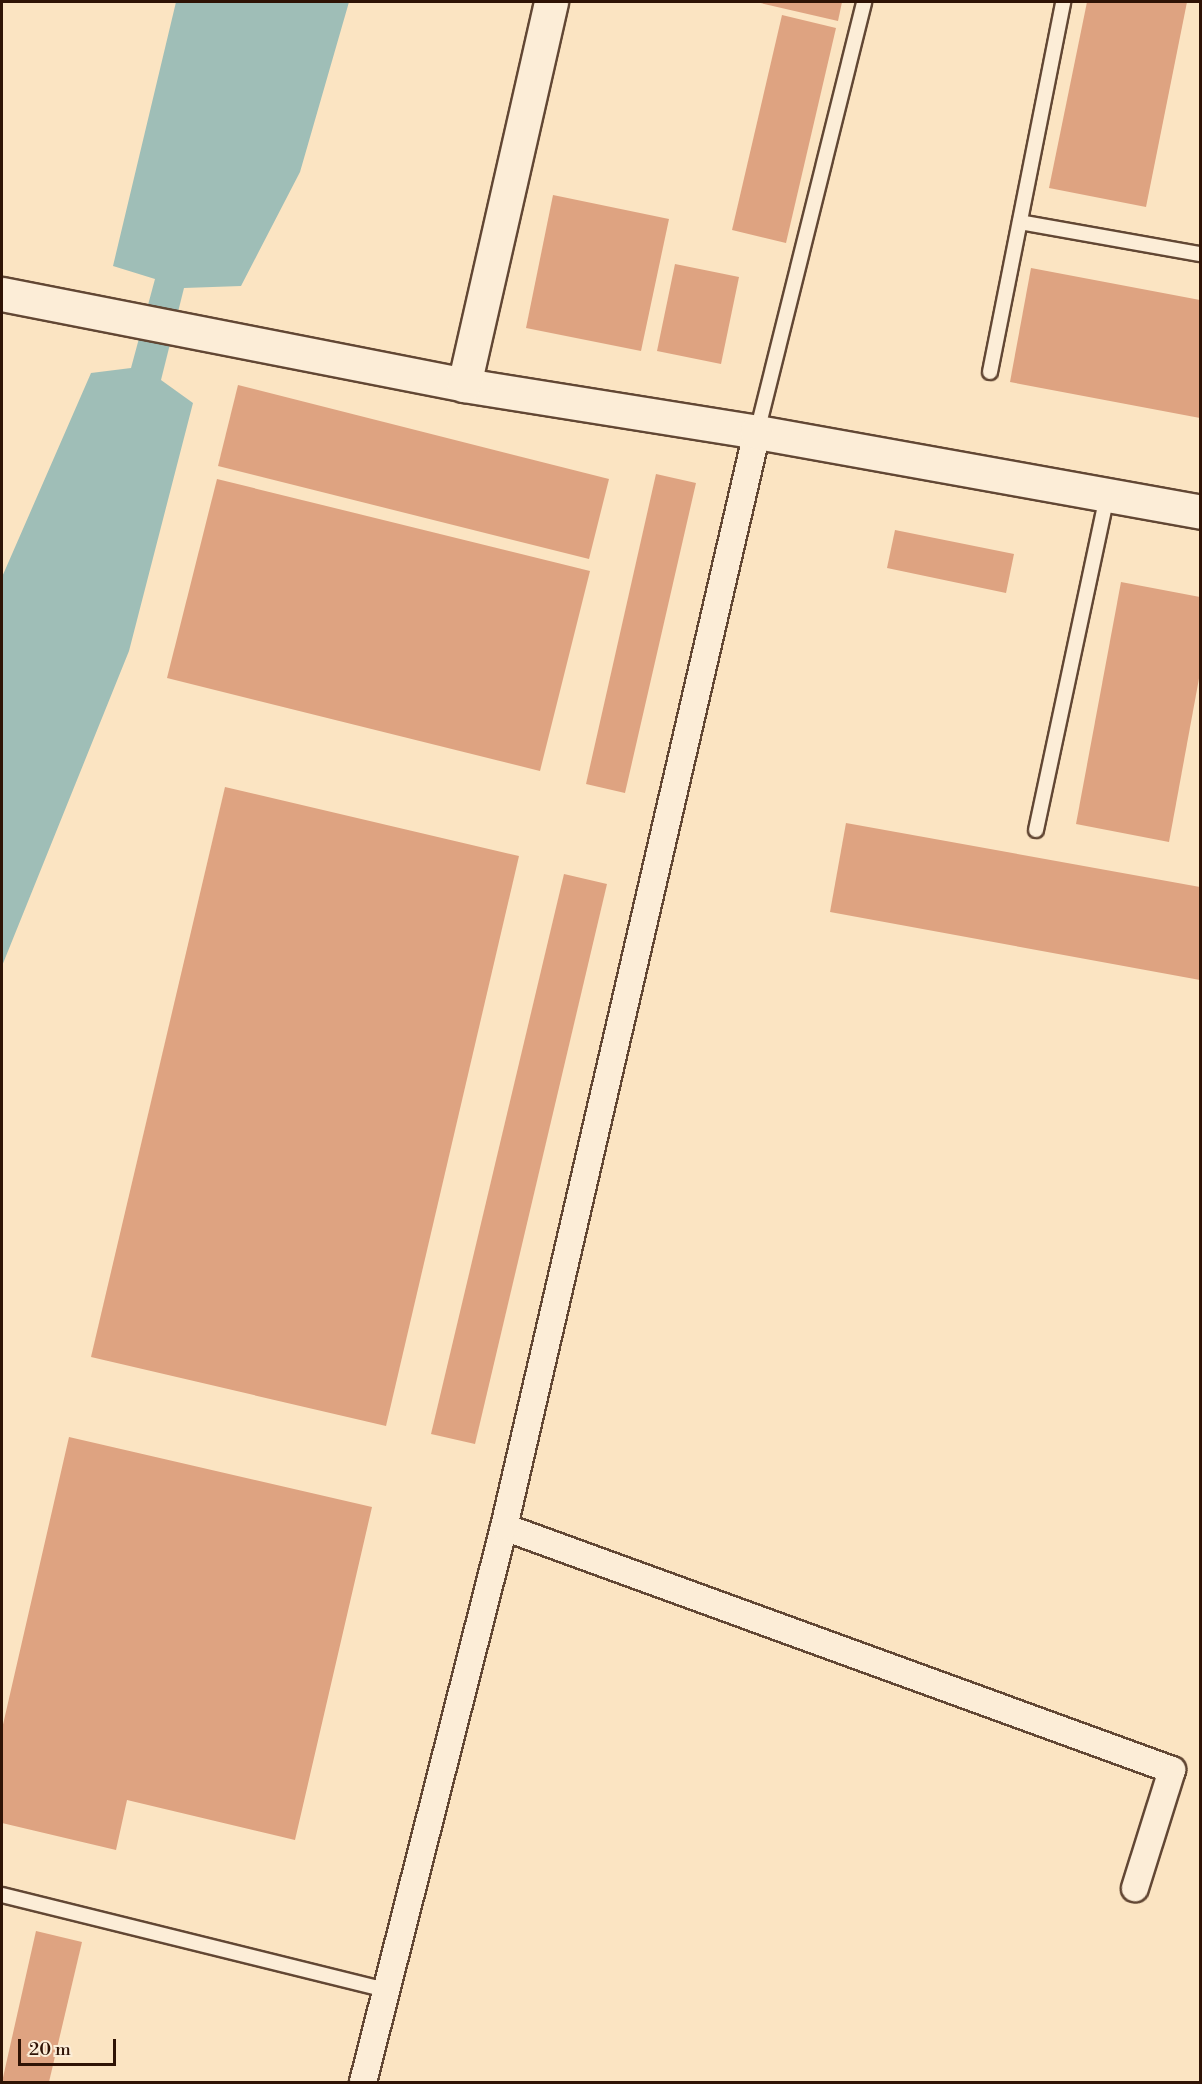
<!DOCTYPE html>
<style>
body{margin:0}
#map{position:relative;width:1202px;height:2084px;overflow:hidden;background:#fbe4c2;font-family:"Libre Bodoni",serif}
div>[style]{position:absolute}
.water>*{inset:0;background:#9fbeb7}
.building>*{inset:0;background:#dea381}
.roads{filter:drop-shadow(2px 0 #624734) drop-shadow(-2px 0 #624734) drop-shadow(0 2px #624734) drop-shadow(0 -2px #624734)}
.service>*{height:14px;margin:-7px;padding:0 7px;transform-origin:7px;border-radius:7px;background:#fcedd7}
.minor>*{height:26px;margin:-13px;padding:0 13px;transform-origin:13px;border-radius:13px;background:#fcedd7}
.tertiary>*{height:33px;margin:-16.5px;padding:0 16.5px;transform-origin:16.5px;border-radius:16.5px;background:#fcedd7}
span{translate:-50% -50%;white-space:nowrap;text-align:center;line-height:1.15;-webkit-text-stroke:6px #fcedd7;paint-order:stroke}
.frame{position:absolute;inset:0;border:3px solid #2f1305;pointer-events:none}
.scale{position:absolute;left:18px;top:2039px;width:98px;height:27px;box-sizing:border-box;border:3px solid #2f1305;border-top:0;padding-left:8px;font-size:18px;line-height:21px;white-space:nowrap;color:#2f1305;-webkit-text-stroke:4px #fcedd7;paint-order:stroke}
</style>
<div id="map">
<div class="water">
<i style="clip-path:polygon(176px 2px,349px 2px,300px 172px,241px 286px,184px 288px,161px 380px,193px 403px,129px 651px,2px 966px,2px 577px,91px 373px,131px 368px,155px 279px,113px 266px)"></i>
</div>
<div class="building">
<i style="clip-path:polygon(756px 2px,842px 2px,838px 21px)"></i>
<i style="clip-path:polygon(1087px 2px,1187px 2px,1146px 207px,1049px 188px)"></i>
<i style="clip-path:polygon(782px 15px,836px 28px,786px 243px,732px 230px)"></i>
<i style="clip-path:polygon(553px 195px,669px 219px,641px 351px,526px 328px)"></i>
<i style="clip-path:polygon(675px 264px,739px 277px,721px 364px,657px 351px)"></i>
<i style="clip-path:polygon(1031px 268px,1200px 300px,1200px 418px,1010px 382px)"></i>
<i style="clip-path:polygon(238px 385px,609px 479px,589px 559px,218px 466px)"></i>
<i style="clip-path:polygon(656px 474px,696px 483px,625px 793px,586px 784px)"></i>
<i style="clip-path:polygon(217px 479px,590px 571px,540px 771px,167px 678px)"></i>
<i style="clip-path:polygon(895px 530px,1014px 554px,1006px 593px,887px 568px)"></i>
<i style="clip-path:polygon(1121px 582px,1200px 597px,1200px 673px,1169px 842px,1076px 824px)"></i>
<i style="clip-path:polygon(225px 787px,519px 856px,386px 1426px,91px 1357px)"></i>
<i style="clip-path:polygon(846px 823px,1200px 887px,1200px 980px,830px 912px)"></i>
<i style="clip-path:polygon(564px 874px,607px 884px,475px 1444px,431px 1434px)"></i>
<i style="clip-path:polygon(69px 1437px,372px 1507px,295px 1840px,127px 1800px,116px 1850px,2px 1823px,2px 1729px)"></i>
<i style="clip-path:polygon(36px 1931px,82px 1942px,49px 2082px,2px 2082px)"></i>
</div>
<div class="roads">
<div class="service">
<i style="left:1020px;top:222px;width:183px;rotate:10.1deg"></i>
<i style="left:990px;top:372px;width:377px;rotate:-78.8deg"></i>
<i style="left:757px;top:432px;width:443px;rotate:-76deg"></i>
<i style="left:1036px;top:830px;width:342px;rotate:-78deg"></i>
<i style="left:2px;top:1895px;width:397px;rotate:13.9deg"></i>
</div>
<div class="minor">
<i style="left:504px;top:1527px;width:711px;rotate:19.99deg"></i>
<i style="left:1172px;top:1770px;width:124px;rotate:107.4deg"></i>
<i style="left:363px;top:2082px;width:573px;rotate:-75.75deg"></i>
<i style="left:504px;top:1527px;width:1124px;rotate:-76.99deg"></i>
</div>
<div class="tertiary">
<i style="left:2px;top:294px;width:471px;rotate:11.1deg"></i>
<i style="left:464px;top:385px;width:297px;rotate:9.1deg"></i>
<i style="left:757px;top:432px;width:450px;rotate:10.2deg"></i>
<i style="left:464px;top:385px;width:393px;rotate:-77.2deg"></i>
</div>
</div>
<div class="frame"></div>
<div class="scale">20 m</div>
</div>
